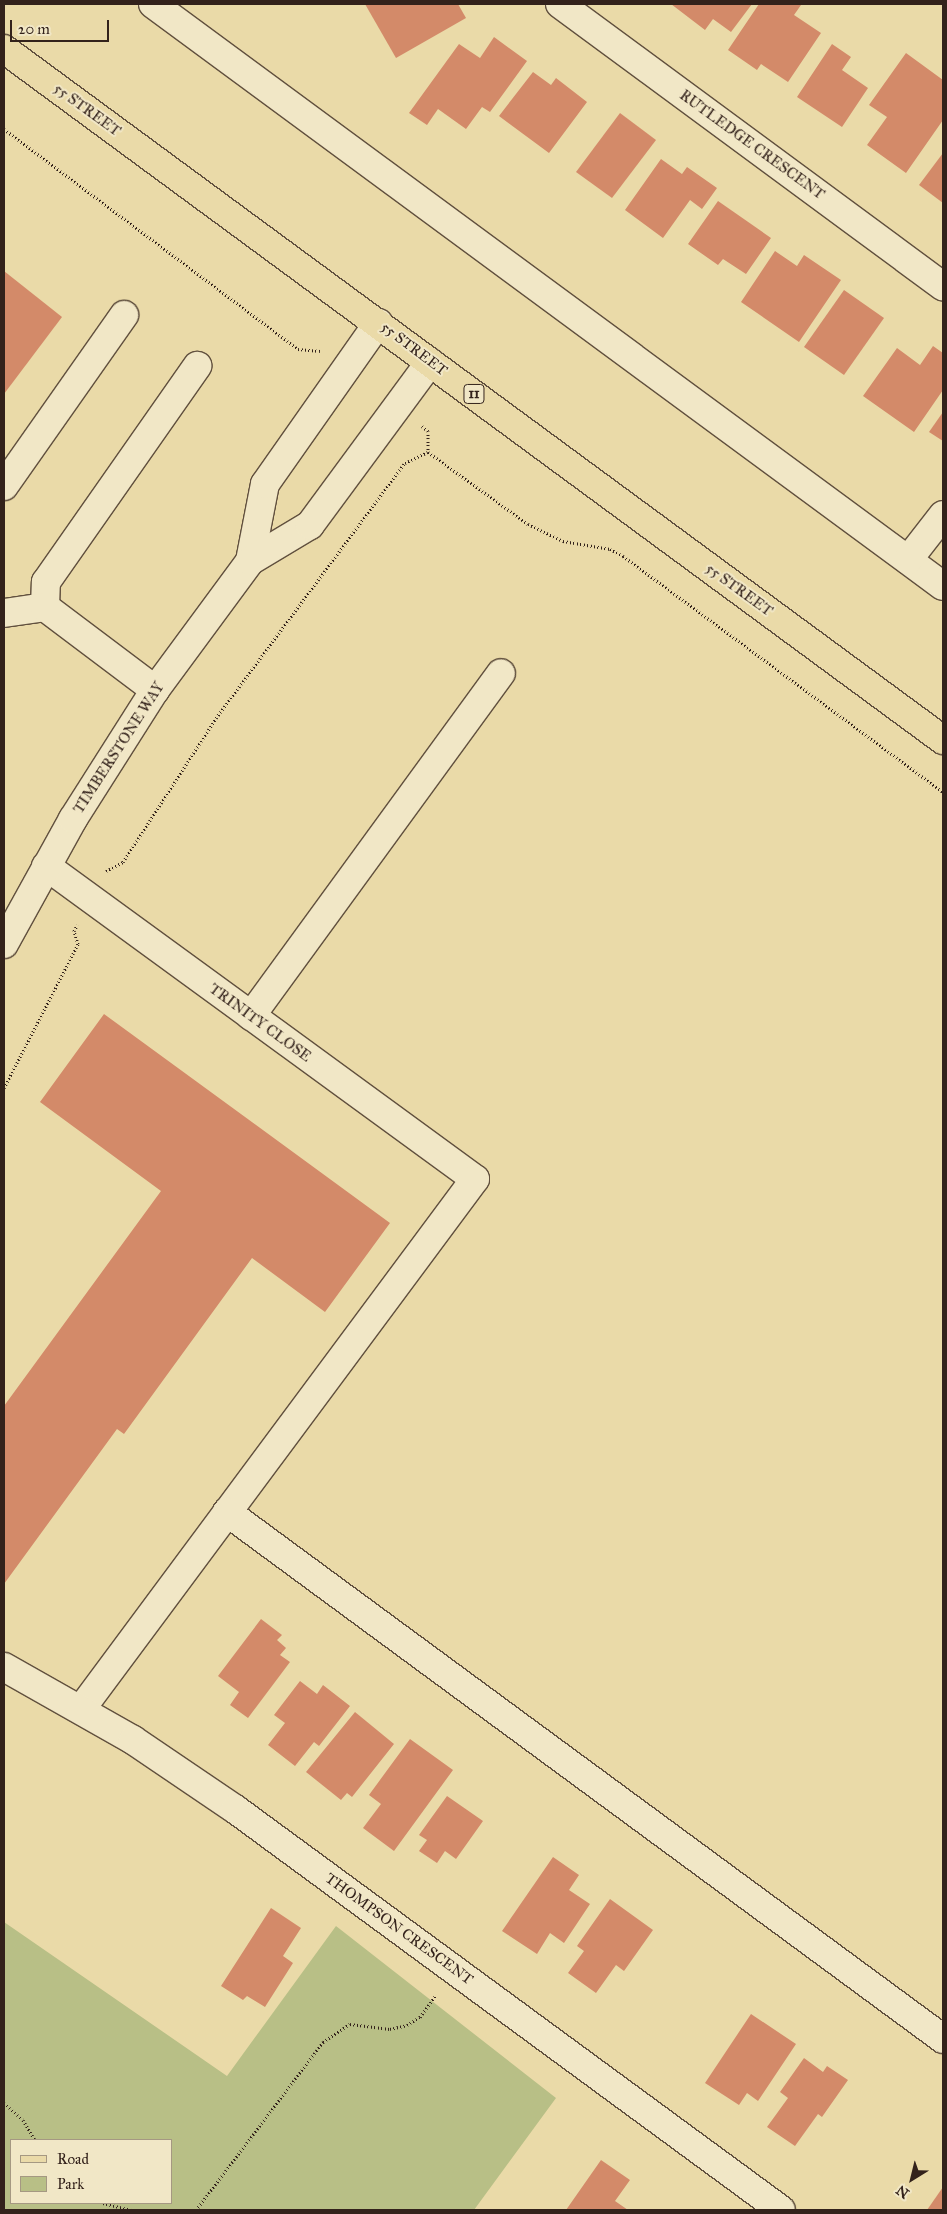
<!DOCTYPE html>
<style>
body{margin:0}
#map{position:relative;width:947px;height:2214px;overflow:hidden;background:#eadaa8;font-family:"IM FELL Great Primer",serif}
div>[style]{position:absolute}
.green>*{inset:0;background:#b8bf86}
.building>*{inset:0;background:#d38a69}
.path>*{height:3px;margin-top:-1.5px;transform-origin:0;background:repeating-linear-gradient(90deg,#33221b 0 1px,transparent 0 3.5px)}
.roads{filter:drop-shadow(1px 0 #61503e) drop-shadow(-1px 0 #61503e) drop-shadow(0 1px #61503e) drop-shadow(0 -1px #61503e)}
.minor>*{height:28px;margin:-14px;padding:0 14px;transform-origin:14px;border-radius:14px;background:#f1e7c6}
.major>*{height:28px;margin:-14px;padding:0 14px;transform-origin:14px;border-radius:14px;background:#eadaa8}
span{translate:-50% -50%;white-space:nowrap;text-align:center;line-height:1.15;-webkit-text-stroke:4px #f1e7c6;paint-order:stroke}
.shield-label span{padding:1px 4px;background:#f1e7c6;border:1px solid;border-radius:4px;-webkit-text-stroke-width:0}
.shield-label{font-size:14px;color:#33221b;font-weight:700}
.street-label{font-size:15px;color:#33221b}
.frame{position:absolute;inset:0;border:5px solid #33221b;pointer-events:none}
.legend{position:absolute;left:10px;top:2139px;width:162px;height:65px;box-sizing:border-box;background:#f1e7c6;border:1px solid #a59882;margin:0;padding:6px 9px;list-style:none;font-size:15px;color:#33221b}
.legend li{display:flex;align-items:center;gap:10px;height:25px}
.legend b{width:25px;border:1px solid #a59882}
.north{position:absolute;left:887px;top:2154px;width:50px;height:50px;-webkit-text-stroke:4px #f1e7c6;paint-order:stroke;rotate:216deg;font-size:14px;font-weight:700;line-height:20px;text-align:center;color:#33221b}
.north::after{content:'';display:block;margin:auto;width:18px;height:22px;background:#33221b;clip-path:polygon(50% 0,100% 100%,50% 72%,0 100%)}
.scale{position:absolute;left:10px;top:20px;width:99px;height:22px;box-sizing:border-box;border:2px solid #33221b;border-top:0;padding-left:6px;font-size:15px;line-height:18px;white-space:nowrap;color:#33221b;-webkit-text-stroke:4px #f1e7c6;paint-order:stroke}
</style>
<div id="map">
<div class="green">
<i style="clip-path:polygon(evenodd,4px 1922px,227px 2076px,336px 1926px,556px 2098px,474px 2210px,4px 2210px,4px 1922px,11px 2140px,171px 2140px,171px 2203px,11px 2203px,11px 2140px)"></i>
</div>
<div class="building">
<i style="clip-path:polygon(365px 4px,458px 4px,466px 18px,396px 58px)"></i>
<i style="clip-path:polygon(671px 4px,752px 4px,731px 32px,713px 19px,705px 30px)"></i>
<i style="clip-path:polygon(759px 4px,799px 4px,801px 5px,794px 15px,821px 33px,788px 82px,761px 64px,757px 70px,728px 50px)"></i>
<i style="clip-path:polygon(494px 37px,527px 61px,490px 112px,482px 107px,466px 129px,438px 109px,427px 125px,409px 113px,459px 44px,480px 58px)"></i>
<i style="clip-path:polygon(832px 44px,851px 57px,842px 70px,868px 88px,842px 127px,797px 97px)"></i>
<i style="clip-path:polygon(906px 53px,943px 80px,943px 120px,906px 173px,867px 145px,887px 117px,869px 105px)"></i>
<i style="clip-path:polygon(533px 72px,551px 85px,556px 78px,587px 102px,549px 153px,499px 116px)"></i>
<i style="clip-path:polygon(620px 113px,656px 140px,612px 198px,576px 172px)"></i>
<i style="clip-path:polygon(943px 153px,943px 203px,919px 185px)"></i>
<i style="clip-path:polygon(661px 159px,682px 174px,687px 167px,717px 188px,702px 209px,690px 200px,663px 238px,625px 210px)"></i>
<i style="clip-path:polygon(718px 201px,771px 238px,746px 274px,723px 259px,718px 265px,688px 244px)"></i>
<i style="clip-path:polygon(775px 251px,797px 266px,804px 255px,841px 280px,799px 342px,741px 302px)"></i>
<i style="clip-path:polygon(4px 271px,62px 317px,4px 394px)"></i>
<i style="clip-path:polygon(844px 290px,884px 318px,844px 375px,804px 347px)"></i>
<i style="clip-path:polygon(933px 346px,943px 353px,943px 390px,914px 432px,863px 396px,897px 348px,920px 365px)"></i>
<i style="clip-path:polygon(943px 412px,943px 441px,929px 432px)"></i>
<i style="clip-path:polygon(104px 1014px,390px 1223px,325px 1312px,252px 1258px,124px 1434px,117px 1429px,4px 1584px,4px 1406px,161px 1191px,40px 1102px)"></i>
<i style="clip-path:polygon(261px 1619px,282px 1635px,277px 1640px,286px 1648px,280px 1655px,290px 1662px,248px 1718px,230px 1705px,239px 1692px,218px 1676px)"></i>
<i style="clip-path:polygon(300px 1681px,317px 1694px,323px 1685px,350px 1706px,319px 1746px,314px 1742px,295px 1766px,268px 1745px,285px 1723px,274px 1715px)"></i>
<i style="clip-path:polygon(355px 1712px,394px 1744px,352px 1797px,347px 1793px,341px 1800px,306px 1772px)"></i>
<i style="clip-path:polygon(410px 1739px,453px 1770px,394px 1851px,363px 1828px,381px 1804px,369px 1795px)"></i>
<i style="clip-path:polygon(447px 1796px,483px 1821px,456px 1859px,445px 1851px,437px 1863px,419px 1851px,427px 1840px,419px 1835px)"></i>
<i style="clip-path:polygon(553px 1857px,579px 1875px,569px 1890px,590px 1904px,564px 1943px,550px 1933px,537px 1954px,502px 1931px)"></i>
<i style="clip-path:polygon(610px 1899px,653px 1930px,624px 1971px,616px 1965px,596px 1993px,568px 1973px,584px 1951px,577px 1946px)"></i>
<i style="clip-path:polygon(271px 1908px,301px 1928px,283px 1956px,293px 1963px,265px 2007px,247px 1996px,243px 2000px,221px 1986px)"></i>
<i style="clip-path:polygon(751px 2014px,796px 2044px,758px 2101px,747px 2093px,739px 2105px,705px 2083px)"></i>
<i style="clip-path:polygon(804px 2058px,823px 2072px,827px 2066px,848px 2080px,822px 2117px,818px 2114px,795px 2146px,767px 2127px,788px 2098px,780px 2092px)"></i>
<i style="clip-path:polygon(601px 2160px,630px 2180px,615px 2201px,628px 2210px,566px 2210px)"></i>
<i style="clip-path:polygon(943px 2187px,943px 2210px,927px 2210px)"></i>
</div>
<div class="path">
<i style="left:4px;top:129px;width:367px;rotate:36.8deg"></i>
<i style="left:298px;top:349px;width:22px;rotate:5deg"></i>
<i style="left:422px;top:426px;width:8px;rotate:40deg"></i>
<i style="left:428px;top:431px;width:21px;rotate:90deg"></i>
<i style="left:428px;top:452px;width:123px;rotate:35.8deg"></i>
<i style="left:528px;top:524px;width:39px;rotate:26deg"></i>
<i style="left:563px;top:541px;width:48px;rotate:9.7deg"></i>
<i style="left:610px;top:549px;width:15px;rotate:28deg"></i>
<i style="left:623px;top:556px;width:398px;rotate:36.4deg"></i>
<i style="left:106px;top:871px;width:19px;rotate:-28deg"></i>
<i style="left:123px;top:862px;width:171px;rotate:-57.1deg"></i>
<i style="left:216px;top:718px;width:317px;rotate:-53.5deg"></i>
<i style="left:405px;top:463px;width:25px;rotate:-26deg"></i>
<i style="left:4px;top:1088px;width:162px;rotate:-62.8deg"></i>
<i style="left:78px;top:944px;width:14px;rotate:-107deg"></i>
<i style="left:74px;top:931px;width:7px;rotate:-63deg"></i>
<i style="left:4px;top:2103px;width:25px;rotate:42deg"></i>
<i style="left:23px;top:2120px;width:23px;rotate:59deg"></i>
<i style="left:103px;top:2203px;width:29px;rotate:14deg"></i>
<i style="left:196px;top:2210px;width:211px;rotate:-52.9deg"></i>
<i style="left:323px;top:2042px;width:32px;rotate:-34deg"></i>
<i style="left:350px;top:2024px;width:40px;rotate:7.1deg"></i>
<i style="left:390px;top:2029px;width:17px;rotate:-13deg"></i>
<i style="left:407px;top:2025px;width:15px;rotate:-32deg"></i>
<i style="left:420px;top:2017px;width:27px;rotate:-54deg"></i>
</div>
<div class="roads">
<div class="minor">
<i style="left:153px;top:4px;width:981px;rotate:36.38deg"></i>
<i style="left:560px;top:4px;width:476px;rotate:36.4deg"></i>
<i style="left:4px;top:486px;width:209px;rotate:-54.9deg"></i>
<i style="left:908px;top:560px;width:57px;rotate:-52.1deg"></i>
<i style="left:250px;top:561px;width:78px;rotate:-79deg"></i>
<i style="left:265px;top:484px;width:197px;rotate:-54.9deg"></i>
<i style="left:45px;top:607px;width:25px;rotate:-88deg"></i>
<i style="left:46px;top:582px;width:264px;rotate:-55deg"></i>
<i style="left:4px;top:613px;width:41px;rotate:-8.3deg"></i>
<i style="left:45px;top:607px;width:138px;rotate:37deg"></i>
<i style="left:46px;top:866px;width:531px;rotate:36.11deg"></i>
<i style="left:475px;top:1179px;width:659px;rotate:126.61deg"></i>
<i style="left:4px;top:944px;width:143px;rotate:-61.1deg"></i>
<i style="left:73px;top:819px;width:153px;rotate:-57.6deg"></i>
<i style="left:155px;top:690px;width:160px;rotate:-53.6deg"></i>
<i style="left:250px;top:561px;width:70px;rotate:-31deg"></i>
<i style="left:310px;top:525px;width:202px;rotate:-53.6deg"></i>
<i style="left:251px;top:1016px;width:424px;rotate:-53.9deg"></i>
<i style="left:227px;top:1512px;width:889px;rotate:36.35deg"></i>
<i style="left:4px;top:1667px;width:148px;rotate:29.5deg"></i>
<i style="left:133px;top:1740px;width:123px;rotate:34.1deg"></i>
<i style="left:235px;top:1809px;width:677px;rotate:36.29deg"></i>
</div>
<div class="major">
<i style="left:4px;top:49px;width:1166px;rotate:36.35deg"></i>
</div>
</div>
<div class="shield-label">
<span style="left:474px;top:394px">11</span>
</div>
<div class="street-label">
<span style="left:87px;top:110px;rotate:36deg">55 STREET</span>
<span style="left:752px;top:145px;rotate:36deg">RUTLEDGE CRESCENT</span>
<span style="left:414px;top:349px;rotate:37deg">55 STREET</span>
<span style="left:739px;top:590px;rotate:36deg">55 STREET</span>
<span style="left:119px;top:748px;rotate:-57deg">TIMBERSTONE WAY</span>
<span style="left:260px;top:1023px;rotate:36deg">TRINITY CLOSE</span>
<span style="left:399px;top:1929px;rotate:36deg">THOMPSON CRESCENT</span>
</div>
<div class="frame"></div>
<ul class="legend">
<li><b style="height:6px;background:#eadaa8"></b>Road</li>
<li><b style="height:14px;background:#b8bf86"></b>Park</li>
</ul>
<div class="north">N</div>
<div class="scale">20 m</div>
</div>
